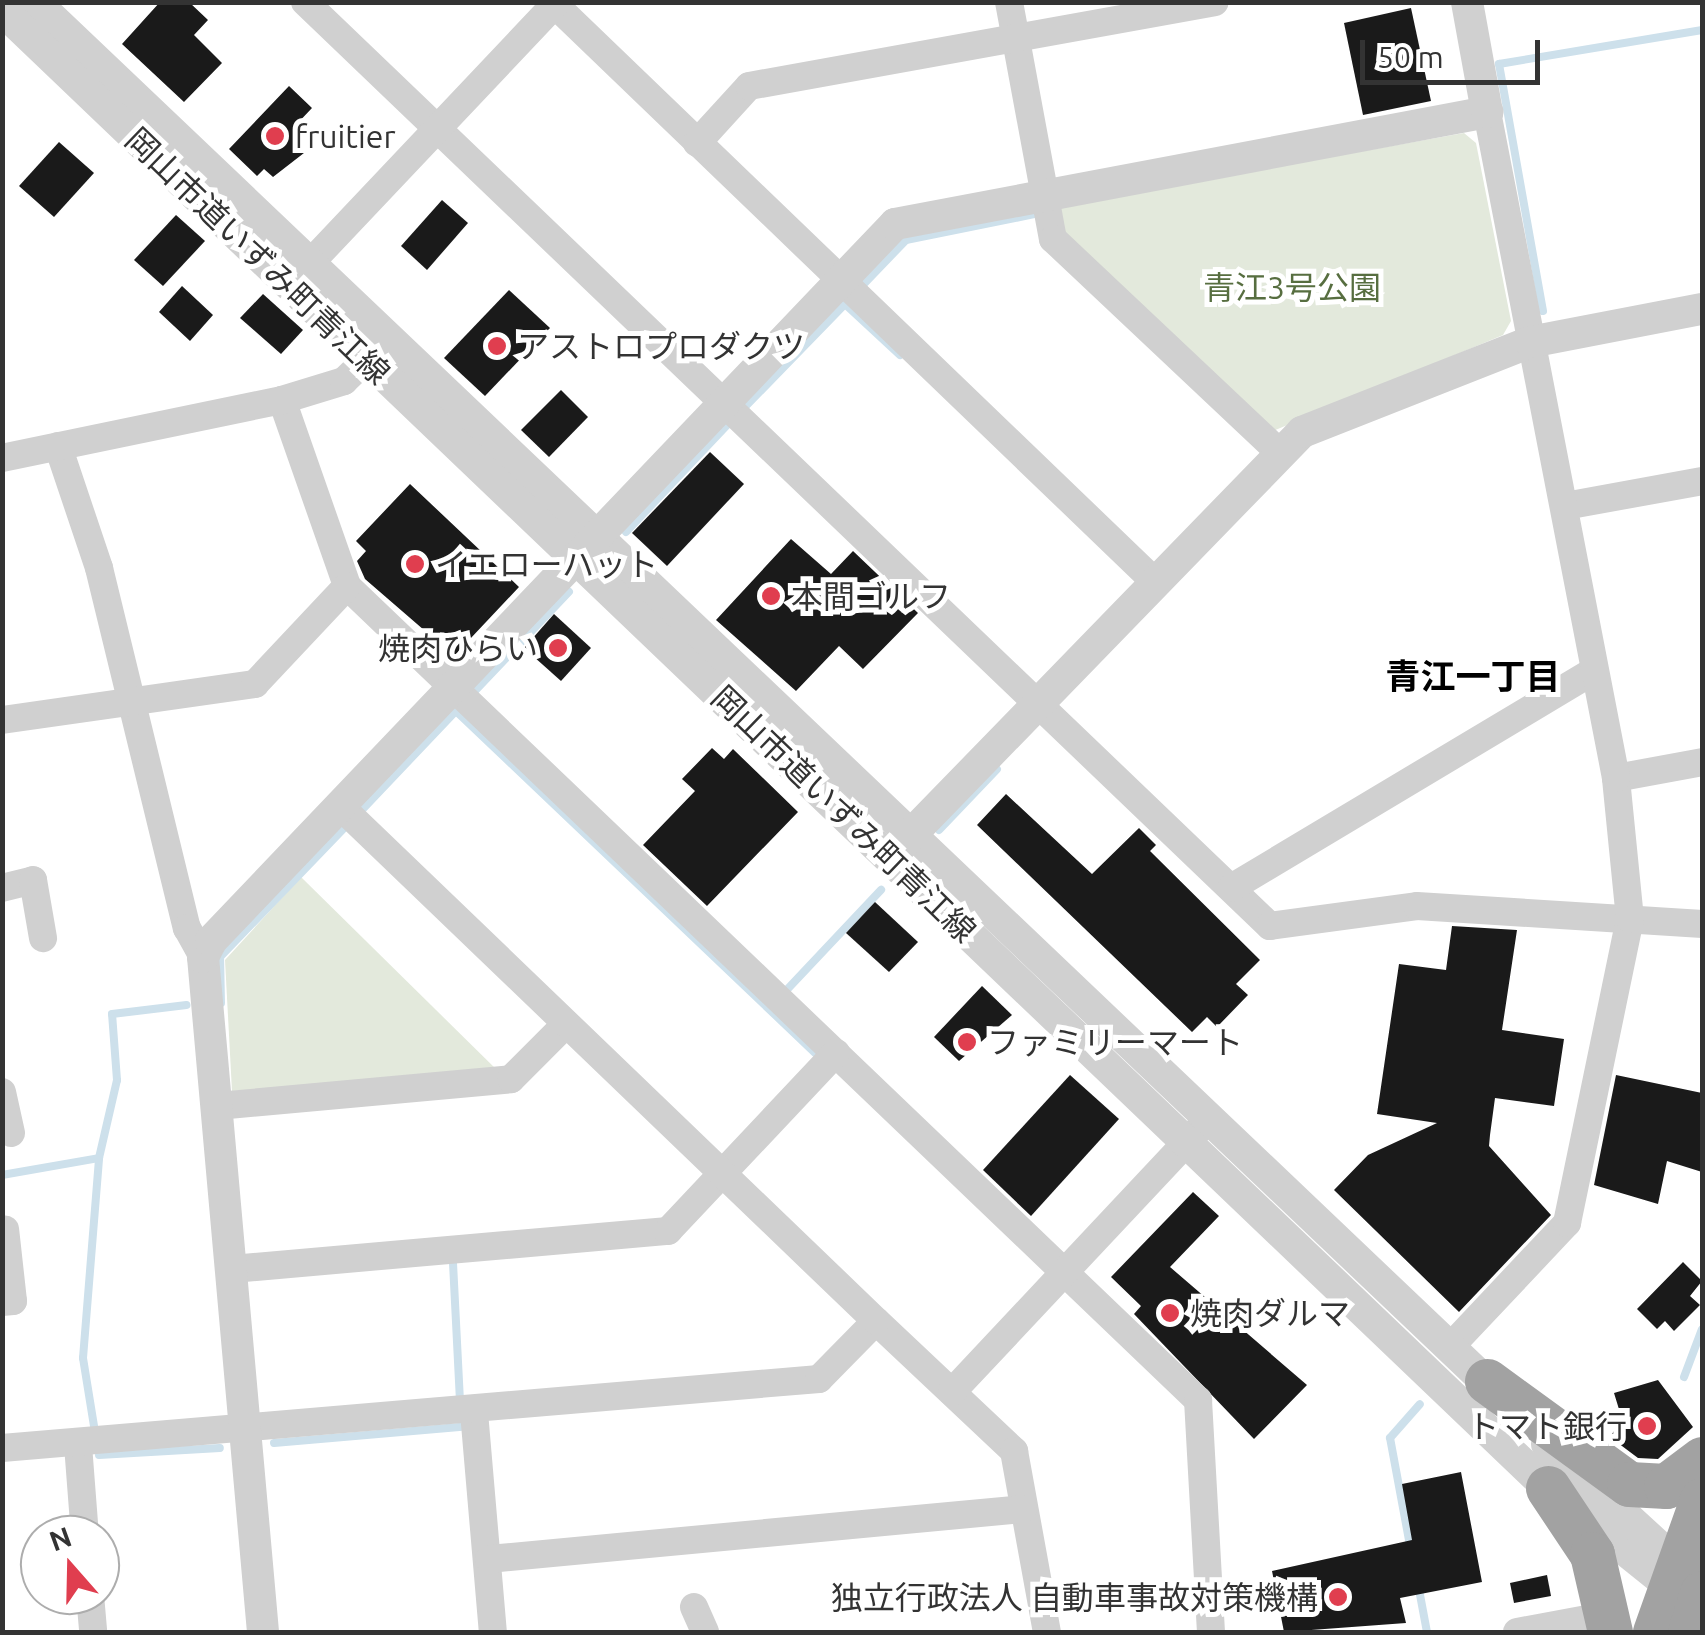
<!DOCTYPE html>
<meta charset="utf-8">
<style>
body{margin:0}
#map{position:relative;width:1705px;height:1635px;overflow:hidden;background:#fff;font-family:Ubuntu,"Noto Sans JP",sans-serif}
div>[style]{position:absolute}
.green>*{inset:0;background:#e3e9dc}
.stream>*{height:8px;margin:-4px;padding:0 4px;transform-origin:4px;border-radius:4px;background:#cde0eb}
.building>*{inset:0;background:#1a1a1a}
.minor>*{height:28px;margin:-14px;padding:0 14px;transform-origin:14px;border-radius:14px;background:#d0d0d0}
.tertiary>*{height:32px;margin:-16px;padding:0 16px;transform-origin:16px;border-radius:16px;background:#d0d0d0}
.trunk>*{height:45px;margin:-22.5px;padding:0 22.5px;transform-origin:22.5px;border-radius:22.5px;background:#a2a2a2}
.dots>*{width:28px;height:28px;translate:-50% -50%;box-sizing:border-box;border:5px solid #fff;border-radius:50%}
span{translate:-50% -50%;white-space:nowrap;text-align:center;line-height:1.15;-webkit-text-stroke:10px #fff;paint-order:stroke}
.poi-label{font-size:32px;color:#333}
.left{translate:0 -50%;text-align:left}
.right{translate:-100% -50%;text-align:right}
.street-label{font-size:32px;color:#333}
.park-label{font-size:32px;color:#576e40}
.neighbourhood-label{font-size:35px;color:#000;font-weight:700}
.frame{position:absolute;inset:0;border:5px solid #333;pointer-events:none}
.north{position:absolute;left:20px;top:1515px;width:100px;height:100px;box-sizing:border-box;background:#fff;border:2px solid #adadad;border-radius:50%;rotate:340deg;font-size:28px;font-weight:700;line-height:40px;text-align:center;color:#333}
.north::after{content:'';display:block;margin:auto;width:35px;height:45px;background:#e03e4f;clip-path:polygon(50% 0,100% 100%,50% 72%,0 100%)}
.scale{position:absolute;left:1360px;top:40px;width:180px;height:45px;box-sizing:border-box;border:5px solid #333;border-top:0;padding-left:12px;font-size:30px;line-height:35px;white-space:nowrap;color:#333;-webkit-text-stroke:8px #fff;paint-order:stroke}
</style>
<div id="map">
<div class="green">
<i style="clip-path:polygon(1464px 133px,1476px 143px,1511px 321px,1503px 335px,1273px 431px,1061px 236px,1056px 217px,1062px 205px)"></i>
<i style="clip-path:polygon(301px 877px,500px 1073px,232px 1091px,225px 960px)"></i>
</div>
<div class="stream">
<i style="left:859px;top:289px;width:68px;rotate:-46.2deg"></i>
<i style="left:906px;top:240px;width:132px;rotate:-11.4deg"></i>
<i style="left:845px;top:304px;width:75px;rotate:42.8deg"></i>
<i style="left:1543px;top:311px;width:251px;rotate:-100.1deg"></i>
<i style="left:1499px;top:64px;width:206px;rotate:-9.5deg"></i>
<i style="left:741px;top:411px;width:151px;rotate:-45.8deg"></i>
<i style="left:626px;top:532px;width:153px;rotate:-46.6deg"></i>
<i style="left:456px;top:711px;width:496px;rotate:43.6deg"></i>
<i style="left:359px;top:813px;width:305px;rotate:-46.5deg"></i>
<i style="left:939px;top:830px;width:84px;rotate:-46.4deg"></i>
<i style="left:781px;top:996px;width:146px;rotate:-46.7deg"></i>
<i style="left:221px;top:1003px;width:46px;rotate:-91.2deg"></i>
<i style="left:220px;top:957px;width:186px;rotate:-46.1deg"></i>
<i style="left:2px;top:1175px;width:98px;rotate:-9.9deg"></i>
<i style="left:453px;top:1263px;width:140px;rotate:87.1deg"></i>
<i style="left:1684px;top:1377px;width:51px;rotate:-69.4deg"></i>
<i style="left:94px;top:1426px;width:69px;rotate:-99.2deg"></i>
<i style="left:83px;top:1358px;width:201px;rotate:-85.4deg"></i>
<i style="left:99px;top:1158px;width:80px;rotate:-77deg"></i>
<i style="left:117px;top:1080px;width:66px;rotate:-94.3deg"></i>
<i style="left:112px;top:1014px;width:75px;rotate:-6.9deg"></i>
<i style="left:274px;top:1443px;width:189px;rotate:-4.9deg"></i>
<i style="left:99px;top:1455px;width:121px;rotate:-3.3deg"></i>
<i style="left:1411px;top:1551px;width:115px;rotate:-100.5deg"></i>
<i style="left:1390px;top:1438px;width:45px;rotate:-48.6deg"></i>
<i style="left:1418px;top:1584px;width:49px;rotate:79.4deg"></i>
</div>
<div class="building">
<i style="clip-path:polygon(160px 2px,189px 2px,208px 20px,194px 35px,222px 63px,184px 102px,122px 44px)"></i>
<i style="clip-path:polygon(1411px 8px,1431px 101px,1363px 115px,1344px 23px)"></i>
<i style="clip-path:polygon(289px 86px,312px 108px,294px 127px,313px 146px,273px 177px,264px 169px,257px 176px,229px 149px)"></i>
<i style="clip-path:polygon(59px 142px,94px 173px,54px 217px,19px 186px)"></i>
<i style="clip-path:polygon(442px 200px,468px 223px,427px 270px,401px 246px)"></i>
<i style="clip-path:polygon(176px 215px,205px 241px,163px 286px,134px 260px)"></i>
<i style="clip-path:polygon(182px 286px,213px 315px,190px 341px,159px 312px)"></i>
<i style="clip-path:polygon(509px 290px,550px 328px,485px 396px,444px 358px)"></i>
<i style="clip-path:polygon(263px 294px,303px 330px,281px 354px,240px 318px)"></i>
<i style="clip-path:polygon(561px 390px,588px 417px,549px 457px,521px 430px)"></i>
<i style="clip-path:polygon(710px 452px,744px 484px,667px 566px,632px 533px)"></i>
<i style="clip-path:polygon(410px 484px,519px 587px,454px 656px,365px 579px,357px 561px,366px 551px,356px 541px)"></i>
<i style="clip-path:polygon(791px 539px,831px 574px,853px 551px,918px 613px,863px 669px,839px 646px,796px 691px,716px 620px)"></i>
<i style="clip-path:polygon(554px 614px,591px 648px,561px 681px,524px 648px)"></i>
<i style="clip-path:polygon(712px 748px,724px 759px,733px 749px,798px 812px,707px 906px,643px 845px,695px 791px,682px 779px)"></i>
<i style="clip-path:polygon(1006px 794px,1092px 874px,1139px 828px,1156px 845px,1150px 851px,1260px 960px,1236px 984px,1248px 995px,1217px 1027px,1207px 1017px,1192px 1032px,977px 825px)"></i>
<i style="clip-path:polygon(875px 902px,918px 942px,889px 972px,846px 933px)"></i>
<i style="clip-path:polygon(1452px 926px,1517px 930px,1502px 1030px,1564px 1039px,1554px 1106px,1495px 1098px,1490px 1135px,1489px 1146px,1551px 1215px,1459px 1312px,1334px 1190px,1368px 1155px,1437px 1123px,1377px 1114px,1399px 964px,1446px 970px)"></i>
<i style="clip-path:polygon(982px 986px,1012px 1015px,959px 1061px,934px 1037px)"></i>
<i style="clip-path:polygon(1070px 1075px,1119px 1119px,1031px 1216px,983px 1170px)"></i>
<i style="clip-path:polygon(1616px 1075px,1702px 1093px,1702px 1172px,1667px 1161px,1658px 1204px,1594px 1185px)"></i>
<i style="clip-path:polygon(1193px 1192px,1219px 1216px,1170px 1267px,1307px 1385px,1254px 1439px,1134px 1314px,1141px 1306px,1111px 1277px)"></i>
<i style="clip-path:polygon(1683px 1262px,1702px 1281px,1690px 1296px,1700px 1305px,1674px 1331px,1665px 1321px,1657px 1329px,1637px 1309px)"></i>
<i style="clip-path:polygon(1658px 1380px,1693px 1427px,1658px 1459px,1638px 1458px,1610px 1437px,1622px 1419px,1614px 1393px)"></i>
<i style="clip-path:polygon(1461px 1472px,1482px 1582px,1400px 1598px,1406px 1623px,1284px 1632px,1272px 1571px,1412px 1540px,1402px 1484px)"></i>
<i style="clip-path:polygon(1547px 1575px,1551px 1596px,1514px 1603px,1510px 1583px)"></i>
</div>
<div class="minor">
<i style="left:305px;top:2px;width:1336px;rotate:43.76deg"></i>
<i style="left:1270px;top:926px;width:148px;rotate:-7.7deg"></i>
<i style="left:1417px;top:906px;width:286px;rotate:3.6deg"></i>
<i style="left:552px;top:2px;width:834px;rotate:43.88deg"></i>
<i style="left:1009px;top:2px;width:241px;rotate:79.5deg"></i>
<i style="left:1053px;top:239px;width:306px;rotate:43.3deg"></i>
<i style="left:697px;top:143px;width:77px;rotate:-47.6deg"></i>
<i style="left:749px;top:86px;width:473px;rotate:-10.2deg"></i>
<i style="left:297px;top:277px;width:378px;rotate:-46.6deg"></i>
<i style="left:282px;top:400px;width:197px;rotate:70.7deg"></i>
<i style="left:347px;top:586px;width:1178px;rotate:43.73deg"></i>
<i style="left:1198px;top:1400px;width:232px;rotate:86.8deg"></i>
<i style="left:58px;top:446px;width:129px;rotate:71.4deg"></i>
<i style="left:99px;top:568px;width:371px;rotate:76.3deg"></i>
<i style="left:187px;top:928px;width:33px;rotate:61deg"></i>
<i style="left:2px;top:458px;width:286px;rotate:-11.7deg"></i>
<i style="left:282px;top:400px;width:65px;rotate:-17deg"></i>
<i style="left:344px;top:381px;width:30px;rotate:-44deg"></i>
<i style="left:1565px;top:506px;width:139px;rotate:-10.3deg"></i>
<i style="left:2px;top:720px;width:256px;rotate:-8.1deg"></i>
<i style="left:255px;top:684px;width:134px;rotate:-46.8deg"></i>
<i style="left:1616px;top:778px;width:87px;rotate:-10.5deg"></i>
<i style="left:2px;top:888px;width:32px;rotate:-14deg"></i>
<i style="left:33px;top:880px;width:59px;rotate:80.2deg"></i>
<i style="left:1231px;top:888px;width:422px;rotate:-30.9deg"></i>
<i style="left:2px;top:1092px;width:42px;rotate:77.6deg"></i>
<i style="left:217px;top:1106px;width:295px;rotate:-5.2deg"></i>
<i style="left:511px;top:1079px;width:78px;rotate:-45deg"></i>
<i style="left:232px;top:1269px;width:438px;rotate:-5deg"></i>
<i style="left:668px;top:1231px;width:245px;rotate:-46.7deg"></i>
<i style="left:2px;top:1302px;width:11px;rotate:-5deg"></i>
<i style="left:13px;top:1301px;width:72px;rotate:-96.3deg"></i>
<i style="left:876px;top:1321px;width:190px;rotate:43.3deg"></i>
<i style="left:1014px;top:1451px;width:184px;rotate:79.7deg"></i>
<i style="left:1452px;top:1345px;width:168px;rotate:-46.7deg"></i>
<i style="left:1567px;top:1223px;width:310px;rotate:-78.3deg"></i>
<i style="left:1630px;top:919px;width:142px;rotate:-95.7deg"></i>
<i style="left:1616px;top:778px;width:678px;rotate:-100.96deg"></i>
<i style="left:952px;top:1392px;width:364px;rotate:-46.8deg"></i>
<i style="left:474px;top:1412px;width:221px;rotate:85.1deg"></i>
<i style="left:78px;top:1445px;width:90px;rotate:85.6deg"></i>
<i style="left:2px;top:1448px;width:820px;rotate:-4.83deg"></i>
<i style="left:819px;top:1379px;width:81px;rotate:-45.5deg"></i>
<i style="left:876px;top:1321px;width:745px;rotate:-136.14deg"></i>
<i style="left:489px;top:1559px;width:536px;rotate:-5.35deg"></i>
<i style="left:90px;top:1595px;width:37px;rotate:85deg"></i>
<i style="left:694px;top:1607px;width:27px;rotate:66deg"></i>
<i style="left:1517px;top:1632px;width:93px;rotate:-10.6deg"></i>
</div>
<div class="tertiary">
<i style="left:35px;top:2px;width:2026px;rotate:43.56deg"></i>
<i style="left:2px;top:10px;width:2139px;rotate:43.71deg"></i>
<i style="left:1548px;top:1488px;width:158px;rotate:38.8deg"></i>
<i style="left:1671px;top:1587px;width:22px;rotate:5deg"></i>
<i style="left:895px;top:851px;width:584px;rotate:-45.83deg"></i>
<i style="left:1302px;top:432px;width:245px;rotate:-21.5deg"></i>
<i style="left:1530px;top:342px;width:175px;rotate:-10.9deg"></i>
<i style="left:1547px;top:1444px;width:195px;rotate:42.5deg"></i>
<i style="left:263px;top:1632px;width:678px;rotate:-95.08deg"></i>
<i style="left:203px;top:957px;width:18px;rotate:-63deg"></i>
<i style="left:211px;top:941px;width:991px;rotate:-46.35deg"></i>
<i style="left:895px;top:224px;width:603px;rotate:-10.71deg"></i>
<i style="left:1487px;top:112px;width:112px;rotate:-100.3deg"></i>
</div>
<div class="trunk">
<i style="left:1487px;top:1381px;width:175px;rotate:36deg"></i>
<i style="left:1629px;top:1484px;width:37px;rotate:3deg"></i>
<i style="left:1666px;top:1486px;width:45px;rotate:-36.9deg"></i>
<i style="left:1548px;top:1488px;width:79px;rotate:56.3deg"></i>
<i style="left:1592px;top:1554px;width:80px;rotate:77deg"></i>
<i style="left:1655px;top:1632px;width:140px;rotate:-70.4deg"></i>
<i style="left:1690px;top:1632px;width:41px;rotate:-72.9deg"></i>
</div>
<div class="dots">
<i style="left:275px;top:136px;background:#e03e4f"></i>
<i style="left:497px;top:346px;background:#e03e4f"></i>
<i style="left:415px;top:564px;background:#e03e4f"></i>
<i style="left:771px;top:596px;background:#e03e4f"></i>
<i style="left:558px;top:648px;background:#e03e4f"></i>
<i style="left:967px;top:1042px;background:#e03e4f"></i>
<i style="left:1170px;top:1313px;background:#e03e4f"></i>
<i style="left:1647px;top:1426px;background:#e03e4f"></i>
<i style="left:1338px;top:1597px;background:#e03e4f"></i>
</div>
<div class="poi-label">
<span class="left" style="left:295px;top:136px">fruitier</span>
<span class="left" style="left:517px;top:346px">アストロプロダクツ</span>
<span class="left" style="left:435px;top:564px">イエローハット</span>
<span class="left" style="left:791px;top:596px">本間ゴルフ</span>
<span class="right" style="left:538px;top:648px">焼肉ひらい</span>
<span class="left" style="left:987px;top:1042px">ファミリーマート</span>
<span class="left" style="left:1190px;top:1313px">焼肉ダルマ</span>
<span class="right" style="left:1627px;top:1426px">トマト銀行</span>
<span class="right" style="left:1318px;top:1597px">独立行政法人 自動車事故対策機構</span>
</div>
<div class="street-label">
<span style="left:258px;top:256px;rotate:44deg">岡山市道いずみ町青江線</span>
<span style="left:844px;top:814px;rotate:44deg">岡山市道いずみ町青江線</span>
</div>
<div class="park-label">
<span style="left:1292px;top:287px">青江3号公園</span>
</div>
<div class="neighbourhood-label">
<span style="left:1473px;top:676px">青江一丁目</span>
</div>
<div class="frame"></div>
<div class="north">N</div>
<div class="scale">50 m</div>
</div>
